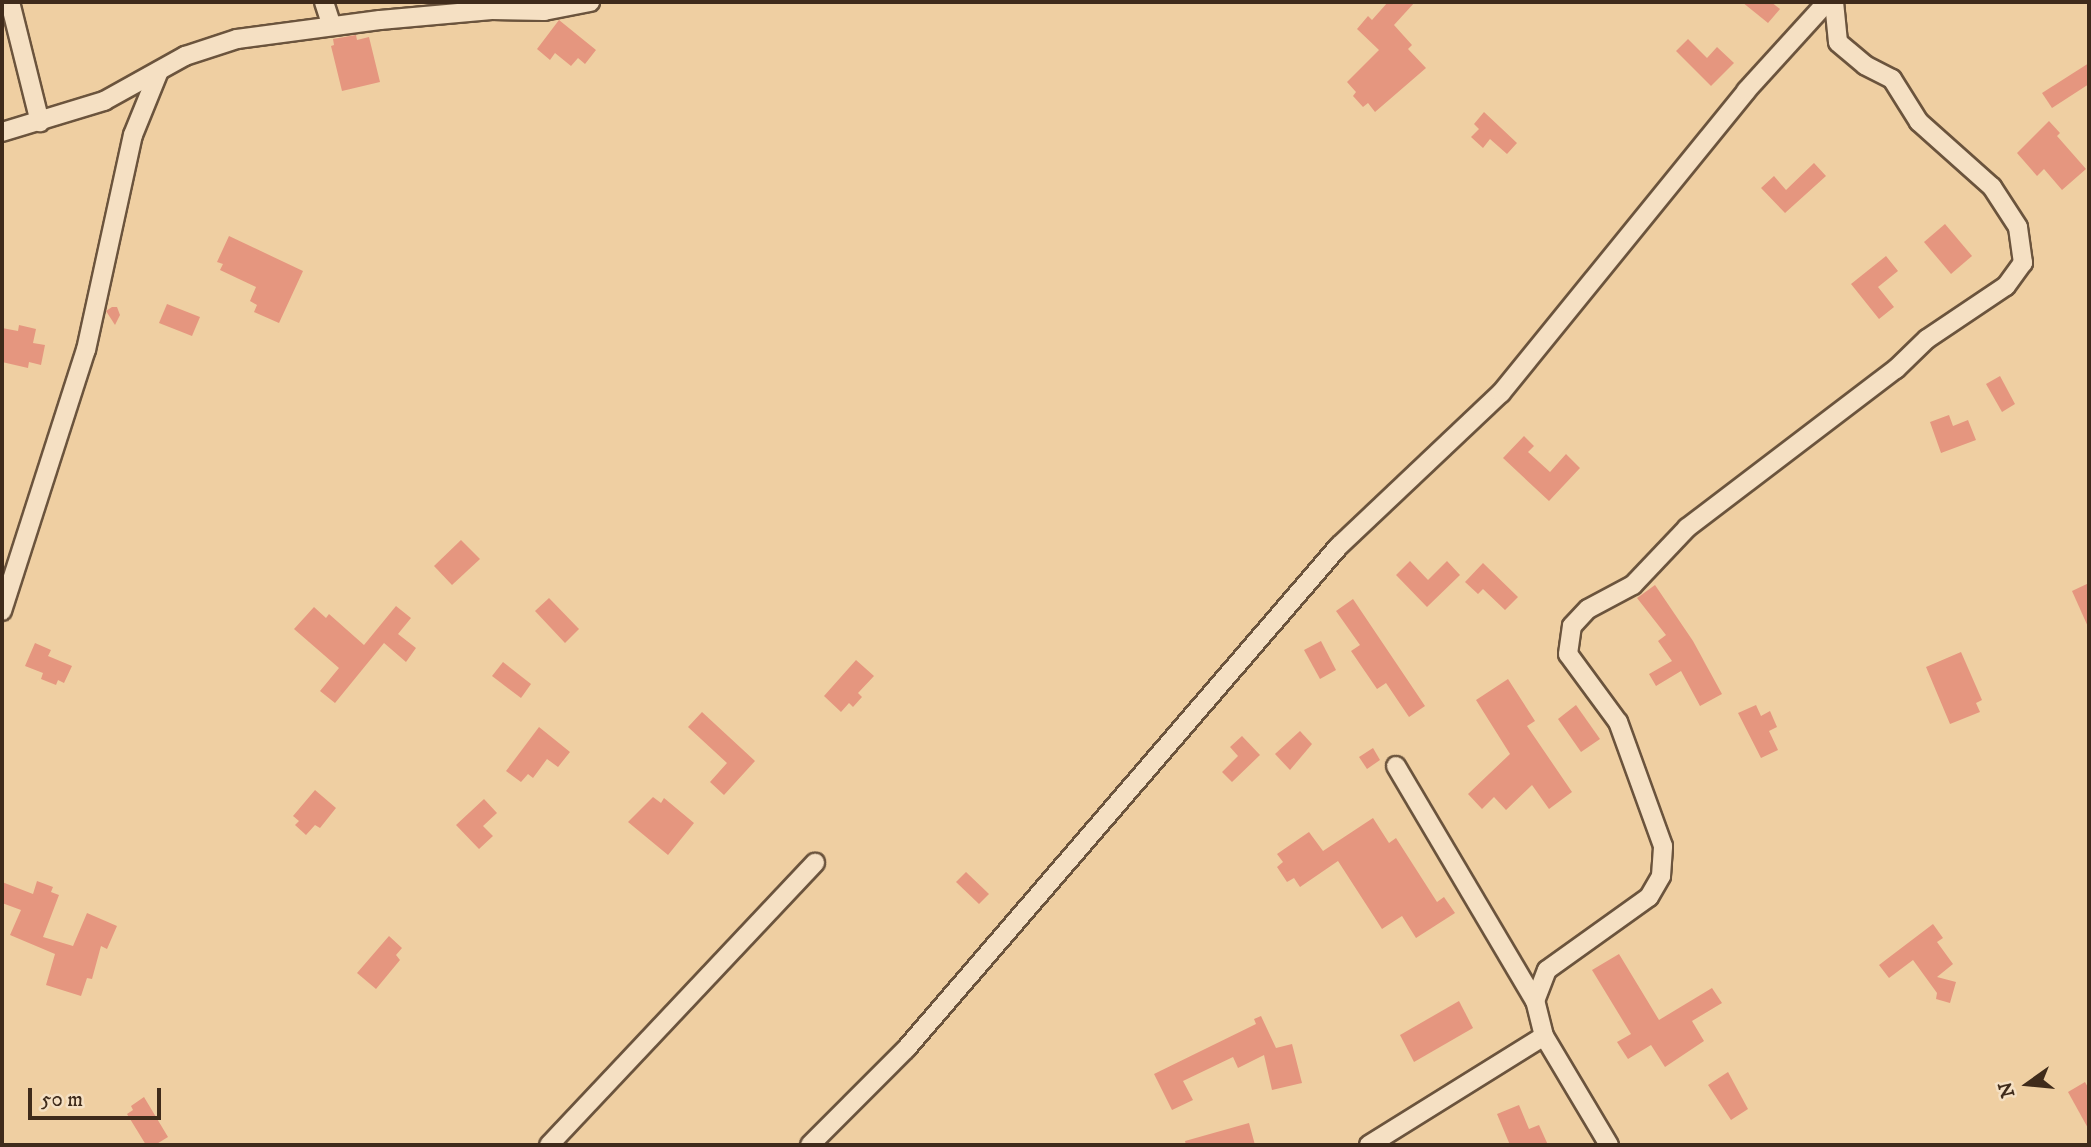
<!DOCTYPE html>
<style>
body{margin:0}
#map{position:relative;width:2091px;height:1147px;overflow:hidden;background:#efcfa2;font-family:"IM FELL DW Pica",serif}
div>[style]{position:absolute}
.building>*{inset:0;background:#e5967f}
.roads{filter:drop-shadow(2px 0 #6b543d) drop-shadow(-2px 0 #6b543d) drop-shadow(0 2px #6b543d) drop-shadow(0 -2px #6b543d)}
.minor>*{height:18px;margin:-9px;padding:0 9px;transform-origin:9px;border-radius:9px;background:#f5e0c3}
span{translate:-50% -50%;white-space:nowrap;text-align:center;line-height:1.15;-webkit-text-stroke:7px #f5e0c3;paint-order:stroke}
.frame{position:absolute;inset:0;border:4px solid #3f2b1b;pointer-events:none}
.north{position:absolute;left:1993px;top:1049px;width:70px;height:70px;-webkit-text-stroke:5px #f5e0c3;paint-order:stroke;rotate:255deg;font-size:19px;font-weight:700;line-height:28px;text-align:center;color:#3f2b1b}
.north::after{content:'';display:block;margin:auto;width:24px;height:32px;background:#3f2b1b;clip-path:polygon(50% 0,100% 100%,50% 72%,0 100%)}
.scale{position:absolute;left:28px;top:1088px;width:133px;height:32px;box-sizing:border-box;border:4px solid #3f2b1b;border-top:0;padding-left:9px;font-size:21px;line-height:24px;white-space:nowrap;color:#3f2b1b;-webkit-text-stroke:5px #f5e0c3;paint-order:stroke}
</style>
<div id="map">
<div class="building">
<i style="clip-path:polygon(1388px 2px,1415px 2px,1394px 25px,1412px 45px,1408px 49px,1426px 68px,1375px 112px,1368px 103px,1363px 107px,1353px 96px,1356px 92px,1347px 82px,1379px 50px,1357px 29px,1368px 16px,1372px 20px)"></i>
<i style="clip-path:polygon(1742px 2px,1771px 2px,1780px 9px,1768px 23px)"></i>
<i style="clip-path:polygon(559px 20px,596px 50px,585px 64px,578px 58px,571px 66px,555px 53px,550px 60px,537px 49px)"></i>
<i style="clip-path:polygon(356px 35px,357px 40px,369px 37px,380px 82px,342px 91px,331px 46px,334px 45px,333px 39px)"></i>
<i style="clip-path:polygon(1688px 39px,1707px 58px,1717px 47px,1734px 63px,1711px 86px,1676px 51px)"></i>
<i style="clip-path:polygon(2089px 63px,2089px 84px,2052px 108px,2042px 93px)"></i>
<i style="clip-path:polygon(1484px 112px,1517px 143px,1507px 154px,1490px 139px,1483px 148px,1471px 137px,1479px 129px,1474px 124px)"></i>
<i style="clip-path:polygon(2049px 121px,2060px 133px,2057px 136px,2086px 169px,2062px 190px,2044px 169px,2037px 176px,2017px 153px)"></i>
<i style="clip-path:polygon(1814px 163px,1826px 176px,1785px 213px,1761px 188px,1774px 176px,1786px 190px)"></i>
<i style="clip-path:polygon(1945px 224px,1972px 256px,1951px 274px,1924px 242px)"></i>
<i style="clip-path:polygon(229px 236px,303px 271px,279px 323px,254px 312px,257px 305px,250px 301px,256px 287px,220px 270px,223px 264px,217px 262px)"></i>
<i style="clip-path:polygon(1886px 256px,1898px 271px,1878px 287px,1894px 307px,1879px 319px,1851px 284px)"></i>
<i style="clip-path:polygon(167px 304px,200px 317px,192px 336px,159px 323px)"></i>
<i style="clip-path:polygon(112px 307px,117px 307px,120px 315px,115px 325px,106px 311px)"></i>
<i style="clip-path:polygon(19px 325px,36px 329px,33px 343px,45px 345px,41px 365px,29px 362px,28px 368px,2px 362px,2px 328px,18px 331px)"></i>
<i style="clip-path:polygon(2000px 376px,2015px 404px,2002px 412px,1986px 384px)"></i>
<i style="clip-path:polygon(1949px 415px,1953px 426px,1968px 420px,1976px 440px,1941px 453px,1930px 422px)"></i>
<i style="clip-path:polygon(1524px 436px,1534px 446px,1528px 452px,1550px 472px,1566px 454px,1580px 468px,1549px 501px,1503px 458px)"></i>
<i style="clip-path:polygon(461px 540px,480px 559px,452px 585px,434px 566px)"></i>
<i style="clip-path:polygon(1410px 561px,1428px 580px,1447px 561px,1460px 575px,1427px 607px,1396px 575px)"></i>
<i style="clip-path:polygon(1483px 563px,1518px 597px,1505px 610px,1483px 589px,1478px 594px,1465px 582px)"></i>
<i style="clip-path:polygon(2089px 583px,2089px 629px,2072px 591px)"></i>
<i style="clip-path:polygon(1655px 585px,1693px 641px,1722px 694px,1700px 706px,1681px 671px,1656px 686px,1649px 674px,1672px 661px,1658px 641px,1666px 635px,1637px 598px)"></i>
<i style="clip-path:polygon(549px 598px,579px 629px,565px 643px,535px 611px)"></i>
<i style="clip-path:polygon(1353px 599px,1425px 706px,1409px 717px,1386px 683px,1377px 689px,1351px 651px,1360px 645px,1336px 611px)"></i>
<i style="clip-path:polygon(396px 606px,411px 618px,398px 634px,416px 648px,406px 662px,384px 643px,335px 703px,320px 691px,339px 668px,294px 629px,314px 607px,326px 618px,329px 614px,364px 645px)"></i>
<i style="clip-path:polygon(1321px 641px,1336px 670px,1320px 679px,1304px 650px)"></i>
<i style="clip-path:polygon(35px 643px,51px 650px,48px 656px,72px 666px,64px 683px,58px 680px,56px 685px,41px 679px,43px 673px,25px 666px)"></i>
<i style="clip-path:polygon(1961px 652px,1982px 700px,1976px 703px,1980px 712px,1950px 724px,1926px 667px)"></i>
<i style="clip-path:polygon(856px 660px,874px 676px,858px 693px,862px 697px,853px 707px,849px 703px,841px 712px,824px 696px)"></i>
<i style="clip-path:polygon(503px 662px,531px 684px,521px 698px,492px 676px)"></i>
<i style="clip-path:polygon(1508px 679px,1535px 721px,1527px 726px,1572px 792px,1549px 809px,1532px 785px,1506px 810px,1494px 797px,1482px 809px,1468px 794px,1510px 754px,1476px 700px)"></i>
<i style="clip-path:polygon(1576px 705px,1600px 739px,1581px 752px,1558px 719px)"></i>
<i style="clip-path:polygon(1756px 705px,1761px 716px,1770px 711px,1777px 727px,1769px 731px,1778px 750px,1761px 758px,1738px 713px)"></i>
<i style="clip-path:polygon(702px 712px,755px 761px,724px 795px,710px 782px,727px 763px,688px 727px)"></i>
<i style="clip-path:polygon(539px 727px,570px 752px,558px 767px,547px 759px,533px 778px,528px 774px,521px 782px,506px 771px)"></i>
<i style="clip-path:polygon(1300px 731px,1312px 744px,1290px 770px,1275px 754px)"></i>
<i style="clip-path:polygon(1242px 736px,1260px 755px,1232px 782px,1222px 772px,1238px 756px,1230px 747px)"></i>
<i style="clip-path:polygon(1373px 748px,1380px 760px,1367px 769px,1359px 757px)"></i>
<i style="clip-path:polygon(315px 790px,336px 808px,320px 828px,315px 825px,306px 835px,295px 825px,299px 821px,293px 816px)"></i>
<i style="clip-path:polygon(653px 797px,661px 803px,664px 798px,694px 823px,668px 855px,628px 822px)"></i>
<i style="clip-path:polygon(484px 799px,497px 813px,483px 826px,493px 836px,479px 849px,456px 825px)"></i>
<i style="clip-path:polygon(1373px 818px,1389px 843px,1396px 838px,1437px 902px,1444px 897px,1455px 913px,1416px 938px,1402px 916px,1382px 929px,1338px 861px,1300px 887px,1294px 878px,1287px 882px,1277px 867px,1283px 862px,1277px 854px,1309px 832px,1323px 851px)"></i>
<i style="clip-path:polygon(966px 872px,989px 894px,979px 904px,956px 882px)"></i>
<i style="clip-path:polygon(37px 881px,53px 887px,51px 892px,59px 895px,43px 937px,73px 946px,87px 913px,117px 926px,107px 949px,101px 946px,92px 979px,87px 978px,81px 996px,46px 985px,55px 954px,10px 935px,21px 910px,2px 903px,2px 882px,33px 894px)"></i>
<i style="clip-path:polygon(1933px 924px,1943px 938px,1937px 942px,1953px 964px,1937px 977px,1956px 982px,1950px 1003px,1936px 999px,1937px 993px,1913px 960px,1889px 978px,1879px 965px)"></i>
<i style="clip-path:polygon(389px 936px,402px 948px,396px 955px,400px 960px,376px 989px,357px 973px)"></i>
<i style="clip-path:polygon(1619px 954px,1659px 1020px,1712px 988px,1722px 1003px,1692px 1021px,1704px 1041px,1665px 1067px,1651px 1045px,1628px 1059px,1617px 1042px,1631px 1034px,1592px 970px)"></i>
<i style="clip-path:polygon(1459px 1001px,1473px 1028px,1414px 1062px,1400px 1035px)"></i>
<i style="clip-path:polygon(1261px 1016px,1276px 1048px,1292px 1044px,1302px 1083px,1272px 1090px,1264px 1055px,1238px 1068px,1233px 1057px,1183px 1081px,1193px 1100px,1172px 1110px,1154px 1074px,1256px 1024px,1254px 1019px)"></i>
<i style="clip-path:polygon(1728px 1072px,1748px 1109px,1731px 1120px,1708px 1085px)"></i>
<i style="clip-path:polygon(2085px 1082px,2089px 1089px,2089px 1130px,2068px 1092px)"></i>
<i style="clip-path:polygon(144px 1097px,168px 1137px,155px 1145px,146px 1145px,127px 1114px,133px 1110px,131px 1106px)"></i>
<i style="clip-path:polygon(1519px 1105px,1529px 1129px,1539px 1125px,1548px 1145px,1510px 1145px,1497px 1114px)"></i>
<i style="clip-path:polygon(1249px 1123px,1255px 1145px,1186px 1145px,1185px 1141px)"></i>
</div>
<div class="roads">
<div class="minor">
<i style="left:10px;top:2px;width:124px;rotate:76deg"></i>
<i style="left:324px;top:2px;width:25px;rotate:72deg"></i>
<i style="left:2px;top:132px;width:107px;rotate:-16.9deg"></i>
<i style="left:104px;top:101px;width:93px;rotate:-29.1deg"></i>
<i style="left:185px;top:56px;width:55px;rotate:-18.1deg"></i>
<i style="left:237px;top:39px;width:144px;rotate:-7.6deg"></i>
<i style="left:380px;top:20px;width:112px;rotate:-5.1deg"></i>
<i style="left:492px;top:10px;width:52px;rotate:1.1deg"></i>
<i style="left:544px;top:11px;width:47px;rotate:-11.1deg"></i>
<i style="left:2px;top:611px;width:274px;rotate:-72.2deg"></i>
<i style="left:86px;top:350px;width:220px;rotate:-77.7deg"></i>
<i style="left:133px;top:135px;width:69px;rotate:-67.9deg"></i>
<i style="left:1396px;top:766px;width:273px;rotate:59.4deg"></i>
<i style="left:549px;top:1145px;width:388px;rotate:-46.7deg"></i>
<i style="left:810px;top:1145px;width:136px;rotate:-45deg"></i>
<i style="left:906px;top:1049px;width:664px;rotate:-49.28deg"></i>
<i style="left:1339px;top:546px;width:223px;rotate:-43.4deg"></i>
<i style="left:1501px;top:393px;width:389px;rotate:-50.9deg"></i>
<i style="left:1746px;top:91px;width:120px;rotate:-47.7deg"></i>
<i style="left:1369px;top:1145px;width:206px;rotate:-31.9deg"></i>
<i style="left:1609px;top:1145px;width:127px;rotate:-120.8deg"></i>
<i style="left:1544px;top:1036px;width:36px;rotate:-104deg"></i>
<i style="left:1535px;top:1001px;width:33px;rotate:-69deg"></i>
<i style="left:1547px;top:970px;width:125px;rotate:-35.6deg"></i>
<i style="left:1649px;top:897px;width:24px;rotate:-60deg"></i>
<i style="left:1661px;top:876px;width:30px;rotate:-86deg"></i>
<i style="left:1663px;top:846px;width:132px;rotate:-109.9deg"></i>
<i style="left:1618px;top:722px;width:84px;rotate:-126.3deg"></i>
<i style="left:1568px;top:654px;width:28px;rotate:-82deg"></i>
<i style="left:1572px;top:626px;width:23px;rotate:-47deg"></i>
<i style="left:1588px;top:609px;width:51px;rotate:-28.1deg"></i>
<i style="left:1633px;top:585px;width:79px;rotate:-46.5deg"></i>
<i style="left:1687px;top:528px;width:263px;rotate:-37.3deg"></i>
<i style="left:1896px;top:369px;width:43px;rotate:-44.1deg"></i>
<i style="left:1927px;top:339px;width:95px;rotate:-33.9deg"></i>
<i style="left:2006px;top:286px;width:29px;rotate:-54deg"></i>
<i style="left:2023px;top:263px;width:36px;rotate:-98deg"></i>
<i style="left:2018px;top:227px;width:48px;rotate:-123deg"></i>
<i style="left:1992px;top:187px;width:98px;rotate:-138.3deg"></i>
<i style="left:1919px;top:122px;width:51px;rotate:-122.1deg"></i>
<i style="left:1892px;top:79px;width:30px;rotate:-153deg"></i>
<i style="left:1865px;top:65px;width:35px;rotate:-140deg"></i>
<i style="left:1838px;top:42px;width:40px;rotate:-95.7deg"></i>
</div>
</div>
<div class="frame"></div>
<div class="north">N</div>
<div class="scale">50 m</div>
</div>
